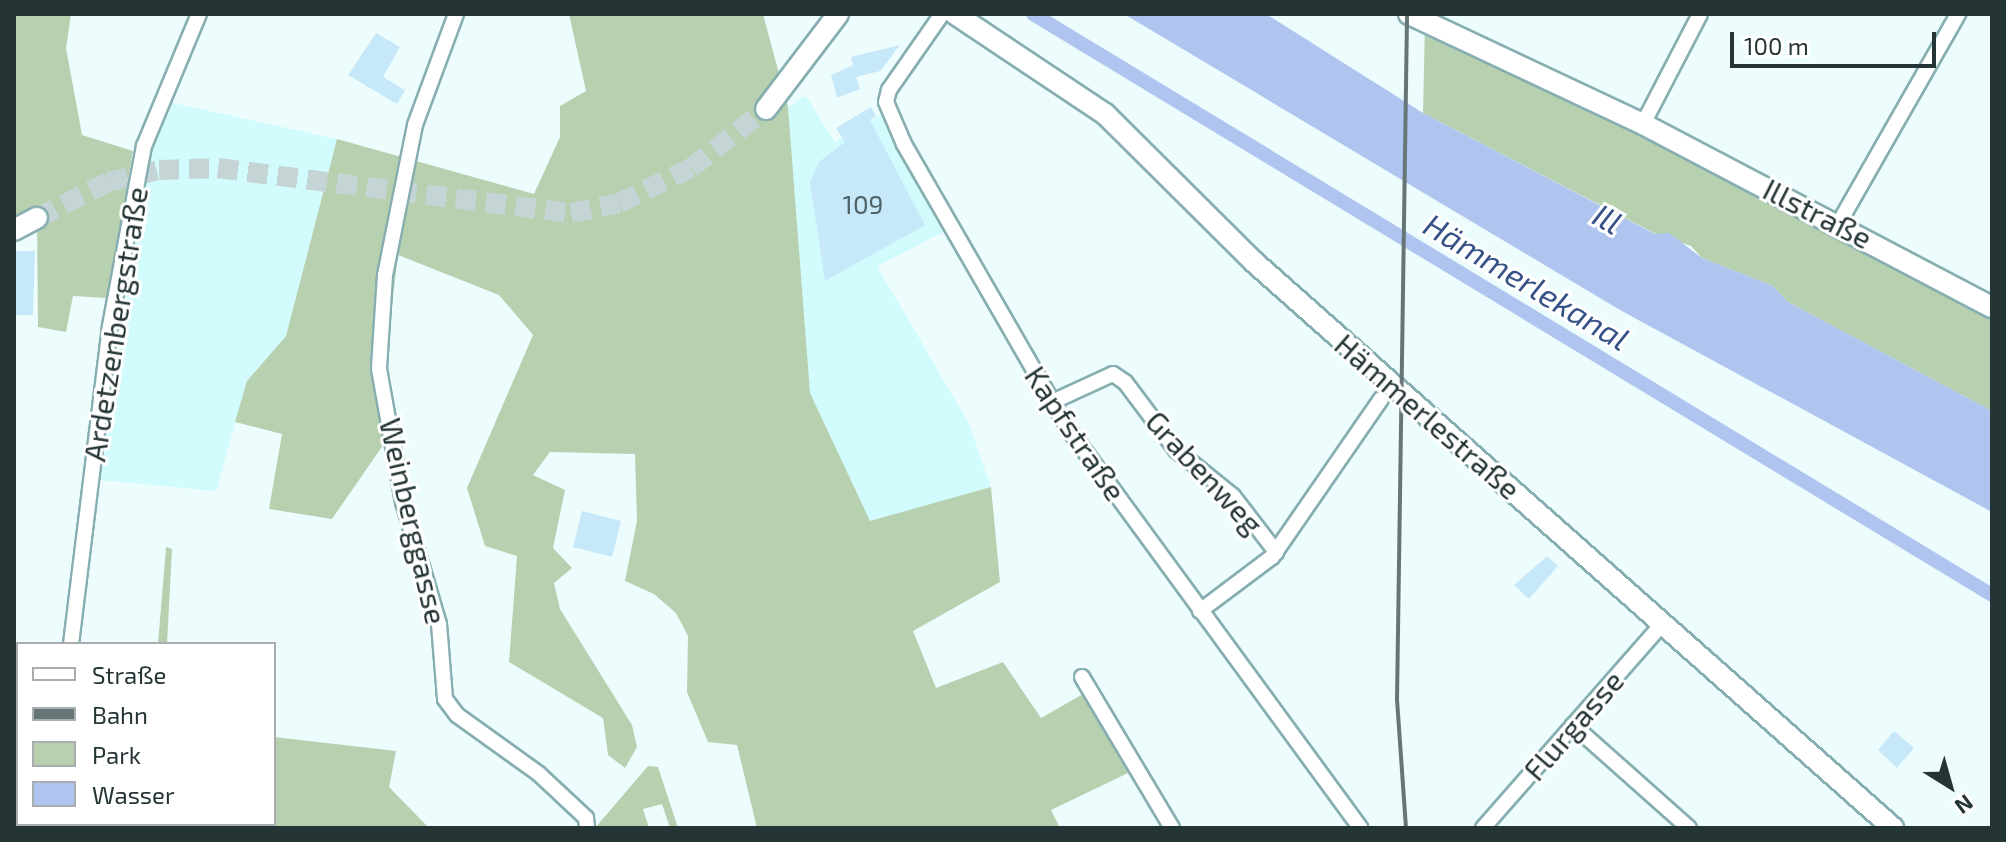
<!DOCTYPE html>
<meta charset="utf-8">
<style>
body{margin:0}
#map{position:relative;width:2006px;height:842px;overflow:hidden;background:#edfdfd;font-family:"Exo 2",sans-serif}
div>[style]{position:absolute}
.built>*{inset:0;background:#d2fbfd}
.green>*{inset:0;background:#b7d0af}
.water>*{inset:0;background:#afc5ef}
.canal>*{height:14px;margin:-7px;padding:0 7px;transform-origin:7px;border-radius:7px;background:#afc5ef}
.building>*{inset:0;background:#c7e8f9}
.secondary-tunnel>*{height:20px;margin-top:-10px;transform-origin:0;background:repeating-linear-gradient(90deg,#c5d5d5 0 20px,transparent 0 30px)}
.roads{filter:drop-shadow(2px 0 #87aeb0) drop-shadow(-2px 0 #87aeb0) drop-shadow(0 2px #87aeb0) drop-shadow(0 -2px #87aeb0)}
.street>*{height:14px;margin:-7px;padding:0 7px;transform-origin:7px;border-radius:7px;background:#fff}
.secondary>*{height:20px;margin:-10px;padding:0 10px;transform-origin:10px;border-radius:10px;background:#fff}
.rail>*{height:4px;margin:-2px;padding:0 2px;transform-origin:2px;border-radius:2px;background:#667677}
span{translate:-50% -50%;white-space:nowrap;text-align:center;line-height:1.15;-webkit-text-stroke:6px #fff;paint-order:stroke}
.number-label{font-size:26px;color:#4e6267}
.number-label span{-webkit-text-stroke-width:0}
.street-label{font-size:30px;color:#253536}
.water-label{font-size:32px;color:#375287;font-style:italic}
.frame{position:absolute;inset:0;border:16px solid #253536;pointer-events:none}
.legend{position:absolute;left:16px;top:642px;width:260px;height:184px;box-sizing:border-box;background:#fff;border:2px solid #a8aeaf;margin:0;padding:10px 14px;list-style:none;font-size:24px;color:#253536}
.legend li{display:flex;align-items:center;gap:16px;height:40px}
.legend b{width:40px;border:2px solid #a8aeaf}
.north{position:absolute;left:1910px;top:746px;width:80px;height:80px;-webkit-text-stroke:6px #fff;paint-order:stroke;rotate:143deg;font-size:22px;font-weight:700;line-height:32px;text-align:center;color:#253536}
.north::after{content:'';display:block;margin:auto;width:28px;height:36px;background:#253536;clip-path:polygon(50% 0,100% 100%,50% 72%,0 100%)}
.scale{position:absolute;left:1730px;top:32px;width:206px;height:36px;box-sizing:border-box;border:4px solid #253536;border-top:0;padding-left:10px;font-size:24px;line-height:28px;white-space:nowrap;color:#253536;-webkit-text-stroke:6px #fff;paint-order:stroke}
</style>
<div id="map">
<div class="built">
<i style="clip-path:polygon(806px 96px,835px 142px,888px 110px,953px 227px,877px 266px,968px 422px,991px 487px,870px 522px,810px 393px,788px 107px)"></i>
<i style="clip-path:polygon(173px 103px,337px 139px,286px 336px,247px 381px,216px 491px,99px 480px,147px 161px)"></i>
</div>
<div class="green">
<i style="clip-path:polygon(14px 14px,71px 14px,66px 48px,82px 135px,133px 151px,107px 298px,73px 296px,66px 332px,38px 327px,37px 218px,25px 210px,14px 216px)"></i>
<i style="clip-path:polygon(569px 14px,763px 14px,788px 107px,810px 393px,870px 521px,991px 487px,1000px 582px,913px 631px,936px 688px,1003px 662px,1041px 718px,1083px 694px,1128px 773px,1051px 810px,1060px 828px,757px 828px,737px 745px,708px 742px,687px 692px,688px 636px,676px 613px,654px 594px,625px 581px,637px 521px,635px 454px,550px 452px,533px 475px,565px 490px,553px 548px,572px 568px,554px 583px,560px 609px,632px 725px,637px 747px,625px 768px,608px 755px,603px 718px,509px 662px,517px 556px,485px 546px,467px 488px,533px 335px,499px 295px,398px 255px,384px 370px,395px 428px,332px 519px,269px 509px,282px 434px,235px 422px,247px 381px,286px 336px,337px 139px,534px 194px,560px 137px,560px 106px,586px 91px)"></i>
<i style="clip-path:polygon(1425px 22px,1992px 307px,1992px 411px,1788px 302px,1773px 286px,1702px 258px,1691px 246px,1656px 234px,1423px 113px)"></i>
<i style="clip-path:polygon(166px 547px,172px 549px,167px 644px,158px 644px)"></i>
<i style="clip-path:polygon(274px 737px,396px 751px,389px 787px,429px 828px,94px 828px,274px 824px)"></i>
<i style="clip-path:polygon(648px 766px,658px 767px,678px 828px,670px 828px,662px 804px,643px 809px,649px 828px,595px 828px)"></i>
</div>
<div class="water">
<i style="clip-path:polygon(1124px 14px,1266px 14px,1423px 113px,1655px 234px,1669px 233px,1702px 258px,1773px 286px,1788px 302px,1992px 411px,1992px 512px,1620px 310px)"></i>
</div>
<div class="canal">
<i style="left:1033px;top:14px;width:1121px;rotate:31.21deg"></i>
</div>
<div class="building">
<i style="clip-path:polygon(376px 33px,400px 47px,383px 77px,405px 90px,397px 104px,348px 75px)"></i>
<i style="clip-path:polygon(900px 45px,880px 71px,856px 77px,860px 89px,837px 98px,831px 75px,853px 65px,851px 57px)"></i>
<i style="clip-path:polygon(871px 107px,876px 116px,870px 120px,925px 225px,825px 281px,810px 182px,819px 162px,845px 142px,836px 128px)"></i>
<i style="clip-path:polygon(14px 251px,35px 251px,33px 315px,16px 315px)"></i>
<i style="clip-path:polygon(582px 511px,621px 521px,612px 557px,573px 547px)"></i>
<i style="clip-path:polygon(1547px 556px,1558px 566px,1529px 599px,1514px 585px)"></i>
<i style="clip-path:polygon(1894px 731px,1914px 748px,1897px 768px,1878px 750px)"></i>
</div>
<div class="secondary-tunnel">
<i style="left:37px;top:218px;width:80px;rotate:-26.9deg"></i>
<i style="left:108px;top:182px;width:52px;rotate:-13.2deg"></i>
<i style="left:159px;top:170px;width:59px;rotate:-1.9deg"></i>
<i style="left:218px;top:168px;width:356px;rotate:7.3deg"></i>
<i style="left:571px;top:213px;width:49px;rotate:-11.8deg"></i>
<i style="left:619px;top:203px;width:80px;rotate:-25.9deg"></i>
<i style="left:691px;top:168px;width:95px;rotate:-38.2deg"></i>
</div>
<div class="roads">
<div class="street">
<i style="left:456px;top:14px;width:118px;rotate:110.3deg"></i>
<i style="left:415px;top:125px;width:153px;rotate:101.3deg"></i>
<i style="left:385px;top:275px;width:94px;rotate:93.7deg"></i>
<i style="left:379px;top:369px;width:135px;rotate:79.8deg"></i>
<i style="left:403px;top:502px;width:127px;rotate:73.6deg"></i>
<i style="left:439px;top:624px;width:75px;rotate:85.4deg"></i>
<i style="left:445px;top:699px;width:20px;rotate:53deg"></i>
<i style="left:457px;top:715px;width:101px;rotate:35.7deg"></i>
<i style="left:539px;top:774px;width:64px;rotate:43.1deg"></i>
<i style="left:586px;top:818px;width:10px;rotate:84deg"></i>
<i style="left:942px;top:14px;width:93px;rotate:124.9deg"></i>
<i style="left:889px;top:90px;width:12px;rotate:104deg"></i>
<i style="left:886px;top:102px;width:46px;rotate:66.8deg"></i>
<i style="left:904px;top:144px;width:327px;rotate:60.1deg"></i>
<i style="left:1067px;top:427px;width:497px;rotate:53.8deg"></i>
<i style="left:1643px;top:124px;width:124px;rotate:-62.6deg"></i>
<i style="left:1839px;top:223px;width:241px;rotate:-60.3deg"></i>
<i style="left:1052px;top:402px;width:67px;rotate:-24.7deg"></i>
<i style="left:1113px;top:374px;width:14px;rotate:34deg"></i>
<i style="left:1125px;top:382px;width:85px;rotate:53.1deg"></i>
<i style="left:1176px;top:450px;width:73px;rotate:38.9deg"></i>
<i style="left:1233px;top:496px;width:71px;rotate:52.5deg"></i>
<i style="left:1200px;top:611px;width:90px;rotate:-36.9deg"></i>
<i style="left:1272px;top:557px;width:192px;rotate:-55.4deg"></i>
<i style="left:71px;top:644px;width:320px;rotate:-83deg"></i>
<i style="left:110px;top:326px;width:183px;rotate:-79.3deg"></i>
<i style="left:144px;top:146px;width:143px;rotate:-67.4deg"></i>
<i style="left:1082px;top:677px;width:176px;rotate:59.2deg"></i>
<i style="left:1573px;top:725px;width:155px;rotate:41.6deg"></i>
<i style="left:23px;top:828px;width:5px;rotate:-53deg"></i>
<i style="left:1483px;top:828px;width:273px;rotate:-48.7deg"></i>
</div>
<div class="secondary">
<i style="left:955px;top:14px;width:180px;rotate:33.7deg"></i>
<i style="left:1105px;top:114px;width:210px;rotate:44.8deg"></i>
<i style="left:1254px;top:262px;width:854px;rotate:41.53deg"></i>
<i style="left:1409px;top:14px;width:259px;rotate:25.2deg"></i>
<i style="left:1643px;top:124px;width:394px;rotate:27.7deg"></i>
<i style="left:766px;top:109px;width:119px;rotate:-52.8deg"></i>
<i style="left:14px;top:230px;width:26px;rotate:-28deg"></i>
</div>
</div>
<div class="rail">
<i style="left:1406px;top:828px;width:128px;rotate:-94deg"></i>
<i style="left:1397px;top:700px;width:686px;rotate:-89.16deg"></i>
</div>
<div class="number-label">
<span style="left:863px;top:204px">109</span>
</div>
<div class="street-label">
<span style="left:1818px;top:213px;rotate:27deg">Illstraße</span>
<span style="left:115px;top:324px;rotate:-81deg">Ardetzenbergstraße</span>
<span style="left:1428px;top:416px;rotate:41deg">Hämmerlestraße</span>
<span style="left:1076px;top:433px;rotate:56deg">Kapfstraße</span>
<span style="left:1205px;top:472px;rotate:47deg">Grabenweg</span>
<span style="left:414px;top:521px;rotate:77deg">Weinberggasse</span>
<span style="left:1573px;top:725px;rotate:-49deg">Flurgasse</span>
</div>
<div class="water-label">
<span style="left:1608px;top:218px;rotate:30deg">Ill</span>
<span style="left:1527px;top:281px;rotate:31deg">Hämmerlekanal</span>
</div>
<div class="frame"></div>
<ul class="legend">
<li><b style="height:10px;background:#fff"></b>Straße</li>
<li><b style="height:10px;background:#667677"></b>Bahn</li>
<li><b style="height:22px;background:#b7d0af"></b>Park</li>
<li><b style="height:22px;background:#afc5ef"></b>Wasser</li>
</ul>
<div class="north">N</div>
<div class="scale">100 m</div>
</div>
